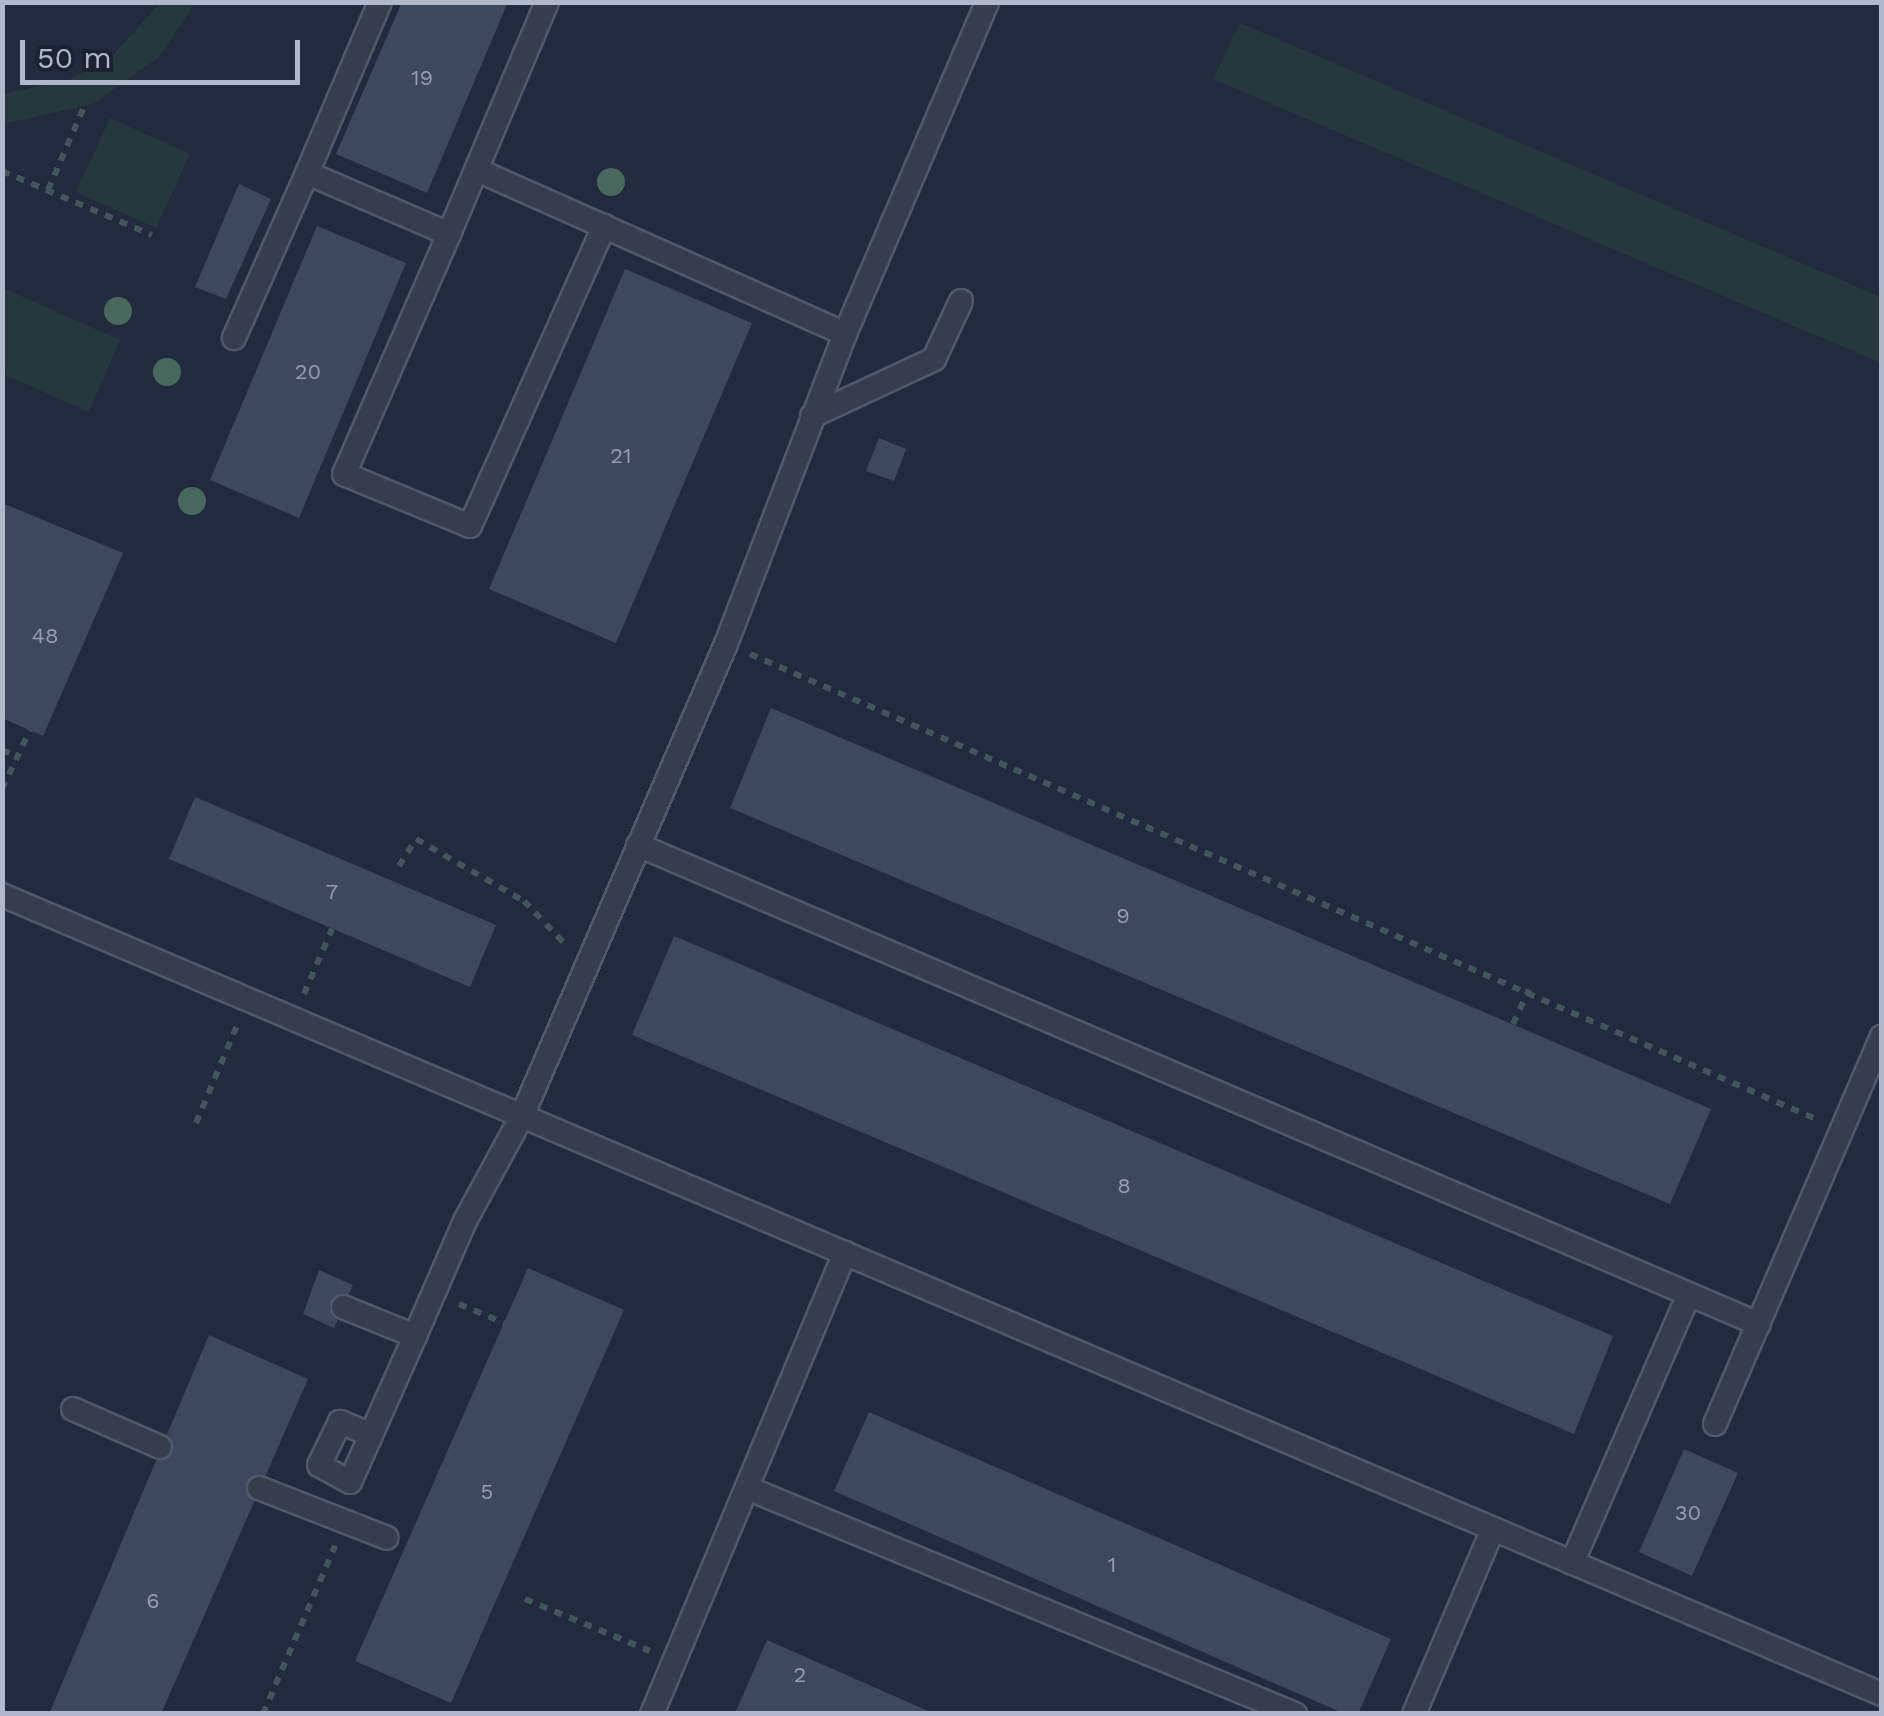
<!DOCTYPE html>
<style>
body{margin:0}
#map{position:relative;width:1884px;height:1716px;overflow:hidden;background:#222a3d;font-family:"Work Sans",sans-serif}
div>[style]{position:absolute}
.green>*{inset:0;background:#24383e}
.building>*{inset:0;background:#3e485d}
.path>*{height:6px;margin-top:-3px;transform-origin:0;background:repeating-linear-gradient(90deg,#42555b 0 8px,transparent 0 16px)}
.roads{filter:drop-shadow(2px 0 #515868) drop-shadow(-2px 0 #515868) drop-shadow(0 2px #515868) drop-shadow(0 -2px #515868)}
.lane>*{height:22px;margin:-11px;padding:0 11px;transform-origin:11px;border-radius:11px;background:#363d4d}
.trees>*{width:28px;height:28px;margin:-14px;border-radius:50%;background:#48685e}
span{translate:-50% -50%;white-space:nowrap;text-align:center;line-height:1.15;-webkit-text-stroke:10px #1b2232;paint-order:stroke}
.number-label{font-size:22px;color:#949cae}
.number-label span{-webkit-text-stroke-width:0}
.frame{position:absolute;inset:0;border:5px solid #b1b8c9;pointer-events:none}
.scale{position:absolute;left:20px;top:40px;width:280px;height:45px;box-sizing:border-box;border:5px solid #b1b8c9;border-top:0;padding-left:12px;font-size:30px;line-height:35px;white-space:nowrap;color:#b1b8c9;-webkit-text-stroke:8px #1b2232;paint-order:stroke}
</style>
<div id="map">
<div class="green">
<i style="clip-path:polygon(160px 3px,195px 3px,159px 57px,93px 104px,3px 124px,3px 94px,71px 79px,113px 55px)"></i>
<i style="clip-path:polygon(1240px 23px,1881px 297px,1881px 363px,1213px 79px)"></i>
<i style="clip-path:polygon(110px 118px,190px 154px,156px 228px,76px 192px)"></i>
<i style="clip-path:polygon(3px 288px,120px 340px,89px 412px,3px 374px)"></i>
</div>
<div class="building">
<i style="clip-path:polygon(402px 2px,508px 2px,427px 193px,336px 154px)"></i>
<i style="clip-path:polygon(239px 184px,271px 199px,226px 299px,195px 287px)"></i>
<i style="clip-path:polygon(317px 226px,406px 263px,299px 518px,210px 480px)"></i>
<i style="clip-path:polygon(625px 269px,752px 323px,616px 643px,489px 589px)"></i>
<i style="clip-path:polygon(879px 438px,906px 449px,894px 481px,866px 471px)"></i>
<i style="clip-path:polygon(2px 503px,123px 553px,43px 736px,2px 718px)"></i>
<i style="clip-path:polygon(771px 708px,1711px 1109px,1670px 1204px,730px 808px)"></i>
<i style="clip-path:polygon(195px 797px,496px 925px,470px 987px,169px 859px)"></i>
<i style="clip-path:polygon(674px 936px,1613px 1336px,1574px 1434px,632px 1035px)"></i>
<i style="clip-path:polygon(528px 1268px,624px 1310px,451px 1703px,355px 1661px)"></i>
<i style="clip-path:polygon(319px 1270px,353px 1285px,334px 1328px,303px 1314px)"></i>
<i style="clip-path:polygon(209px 1335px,308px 1379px,161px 1714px,49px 1714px)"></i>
<i style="clip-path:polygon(869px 1412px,1391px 1639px,1358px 1714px,1345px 1714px,834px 1491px)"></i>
<i style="clip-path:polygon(1684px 1449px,1738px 1473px,1692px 1576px,1639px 1552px)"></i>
<i style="clip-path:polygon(767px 1640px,935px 1714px,736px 1711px)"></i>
</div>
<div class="path">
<i style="left:2px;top:171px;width:163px;rotate:23.1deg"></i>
<i style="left:48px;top:190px;width:90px;rotate:-66.6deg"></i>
<i style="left:750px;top:654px;width:1163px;rotate:23.57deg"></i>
<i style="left:2px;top:750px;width:16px;rotate:22deg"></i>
<i style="left:2px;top:789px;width:65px;rotate:-64.6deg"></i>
<i style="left:399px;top:866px;width:32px;rotate:-58deg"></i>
<i style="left:416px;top:839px;width:125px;rotate:29.9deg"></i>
<i style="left:524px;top:901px;width:58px;rotate:46.4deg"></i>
<i style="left:304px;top:994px;width:71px;rotate:-66.7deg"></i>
<i style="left:1513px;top:1024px;width:38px;rotate:-65deg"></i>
<i style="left:196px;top:1123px;width:108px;rotate:-67.2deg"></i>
<i style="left:459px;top:1304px;width:49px;rotate:22.9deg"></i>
<i style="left:525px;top:1599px;width:135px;rotate:22.6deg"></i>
<i style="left:263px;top:1714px;width:183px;rotate:-66.8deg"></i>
</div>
<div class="roads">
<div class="lane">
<i style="left:380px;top:2px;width:186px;rotate:113.1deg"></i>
<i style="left:307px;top:173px;width:155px;rotate:23.2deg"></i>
<i style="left:449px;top:234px;width:252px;rotate:-67.1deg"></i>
<i style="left:477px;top:170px;width:403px;rotate:24deg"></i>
<i style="left:449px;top:234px;width:262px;rotate:113.6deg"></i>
<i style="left:344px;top:474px;width:136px;rotate:22.4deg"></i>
<i style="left:470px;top:526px;width:329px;rotate:-65.9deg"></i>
<i style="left:234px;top:338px;width:180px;rotate:-66.1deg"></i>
<i style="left:812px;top:416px;width:135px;rotate:-25deg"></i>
<i style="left:934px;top:359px;width:64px;rotate:-65deg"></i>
<i style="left:638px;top:845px;width:1219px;rotate:23.14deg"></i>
<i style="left:2px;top:895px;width:2043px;rotate:23.03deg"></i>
<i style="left:343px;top:1307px;width:78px;rotate:21.9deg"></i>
<i style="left:73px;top:1409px;width:95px;rotate:23.6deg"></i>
<i style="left:1715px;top:1424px;width:422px;rotate:-66.7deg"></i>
<i style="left:371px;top:1435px;width:34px;rotate:-157deg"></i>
<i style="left:340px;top:1422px;width:48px;rotate:116deg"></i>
<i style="left:319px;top:1465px;width:35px;rotate:29deg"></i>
<i style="left:350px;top:1482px;width:51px;rotate:-65.9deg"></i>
<i style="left:371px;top:1435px;width:108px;rotate:-66deg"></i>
<i style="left:415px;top:1336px;width:125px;rotate:-66.5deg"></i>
<i style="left:465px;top:1221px;width:119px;rotate:-61.5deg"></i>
<i style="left:522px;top:1116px;width:514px;rotate:-66.63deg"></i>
<i style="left:726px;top:644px;width:332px;rotate:-69deg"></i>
<i style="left:845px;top:334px;width:361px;rotate:-66.8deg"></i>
<i style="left:259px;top:1488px;width:137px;rotate:21.3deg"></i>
<i style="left:747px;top:1488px;width:593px;rotate:22.41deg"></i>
<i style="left:1572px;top:1563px;width:293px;rotate:-66.5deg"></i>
<i style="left:652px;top:1714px;width:500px;rotate:-67.3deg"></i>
<i style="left:1414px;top:1714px;width:201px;rotate:-66.9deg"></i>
</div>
</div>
<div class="trees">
<i style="left:611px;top:182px"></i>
<i style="left:118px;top:311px"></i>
<i style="left:167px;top:372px"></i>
<i style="left:192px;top:501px"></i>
</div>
<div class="number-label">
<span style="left:422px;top:78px">19</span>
<span style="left:308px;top:372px">20</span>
<span style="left:621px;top:456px">21</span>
<span style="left:45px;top:636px">48</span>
<span style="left:332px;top:892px">7</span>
<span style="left:1123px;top:916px">9</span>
<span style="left:1124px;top:1186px">8</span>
<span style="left:487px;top:1492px">5</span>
<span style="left:1688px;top:1513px">30</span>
<span style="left:1112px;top:1565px">1</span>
<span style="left:153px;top:1601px">6</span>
<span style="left:800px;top:1675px">2</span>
</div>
<div class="frame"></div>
<div class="scale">50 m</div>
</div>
